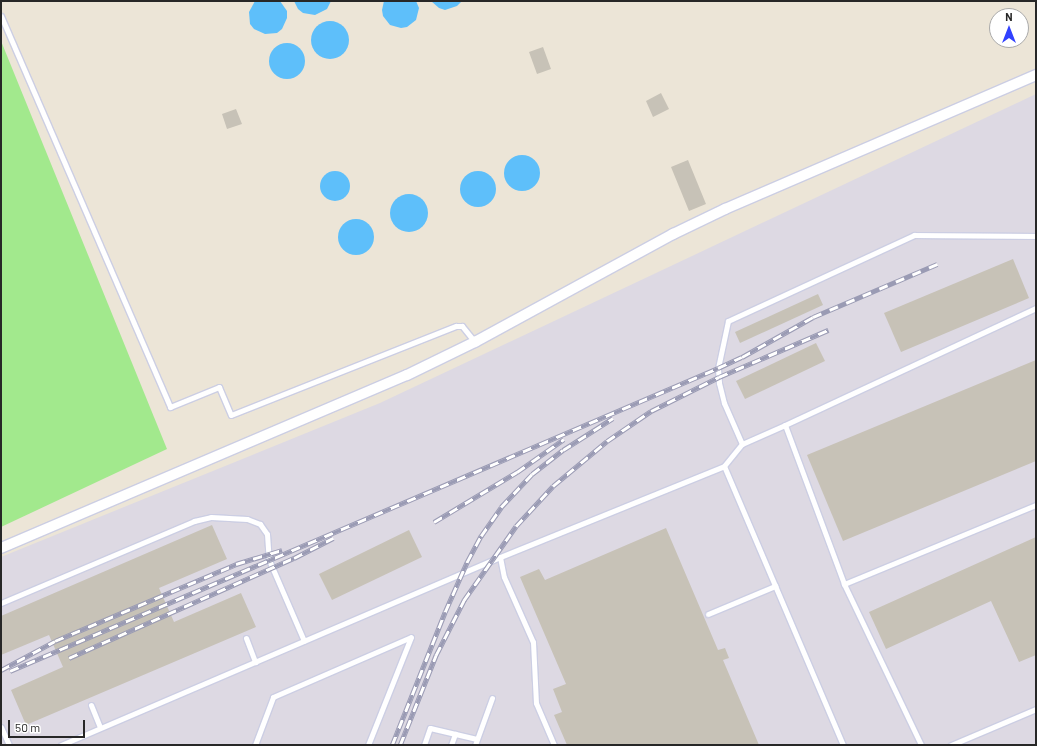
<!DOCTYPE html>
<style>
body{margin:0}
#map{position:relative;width:1037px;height:746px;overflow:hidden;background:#ece5d7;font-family:Barlow,sans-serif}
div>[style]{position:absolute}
.industrial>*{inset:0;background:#ddd9e3}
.green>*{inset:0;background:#a2e98d}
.water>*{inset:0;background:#5ebffa}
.round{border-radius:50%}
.building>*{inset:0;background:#c7c2b7}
.roads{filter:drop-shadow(1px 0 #cccee3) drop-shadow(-1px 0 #cccee3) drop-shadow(0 1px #cccee3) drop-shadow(0 -1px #cccee3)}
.lane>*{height:5px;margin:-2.5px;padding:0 2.5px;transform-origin:2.5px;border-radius:2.5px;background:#fff}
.street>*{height:10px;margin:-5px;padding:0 5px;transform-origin:5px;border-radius:5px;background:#fff}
.rail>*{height:4.5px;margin-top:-2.25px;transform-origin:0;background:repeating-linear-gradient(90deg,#fff 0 9px,#9a9bb4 0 18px);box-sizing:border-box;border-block:1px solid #9a9bb4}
span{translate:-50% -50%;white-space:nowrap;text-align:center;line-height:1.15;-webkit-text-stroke:3px #fff;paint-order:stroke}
.frame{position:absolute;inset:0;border:2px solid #272727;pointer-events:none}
.north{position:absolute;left:989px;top:8px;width:40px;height:40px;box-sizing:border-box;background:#fff;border:1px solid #a9a9a9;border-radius:50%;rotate:0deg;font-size:11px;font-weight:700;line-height:16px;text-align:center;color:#272727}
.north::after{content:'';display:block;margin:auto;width:14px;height:18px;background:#3141ff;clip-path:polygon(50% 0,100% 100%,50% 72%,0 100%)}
.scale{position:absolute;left:8px;top:720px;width:77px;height:18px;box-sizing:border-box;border:2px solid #272727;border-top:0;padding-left:5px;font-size:12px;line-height:14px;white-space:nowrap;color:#272727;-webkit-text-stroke:3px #fff;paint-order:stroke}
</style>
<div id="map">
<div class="industrial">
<i style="clip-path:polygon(1036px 94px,1036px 745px,1px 745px,1px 557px,380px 403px)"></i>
</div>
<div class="green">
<i style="clip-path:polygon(1px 41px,167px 449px,1px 527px)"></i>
</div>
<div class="water">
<i style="clip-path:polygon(255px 1px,280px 1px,287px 11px,287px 18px,282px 29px,277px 33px,265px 34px,254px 29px,250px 24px,249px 12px)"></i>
<i style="clip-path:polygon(294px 1px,331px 1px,327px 9px,315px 15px,303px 13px,298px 9px)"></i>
<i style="clip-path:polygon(384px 1px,416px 1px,419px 8px,416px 20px,407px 27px,401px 28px,390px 25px,383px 16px,382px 10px)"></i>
<i style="clip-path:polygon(431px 1px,462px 1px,457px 6px,445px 10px,439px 8px)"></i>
<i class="round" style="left:311px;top:21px;width:38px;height:38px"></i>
<i class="round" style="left:269px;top:43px;width:36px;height:36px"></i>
<i class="round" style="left:504px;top:155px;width:36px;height:36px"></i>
<i class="round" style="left:460px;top:171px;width:36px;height:36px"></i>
<i class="round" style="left:320px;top:171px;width:30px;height:30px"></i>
<i class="round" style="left:390px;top:194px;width:38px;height:38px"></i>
<i class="round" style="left:338px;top:219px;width:36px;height:36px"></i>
</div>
<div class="building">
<i style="clip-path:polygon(543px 47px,551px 69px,537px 74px,529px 52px)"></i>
<i style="clip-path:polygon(661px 93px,669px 109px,653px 117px,646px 101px)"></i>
<i style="clip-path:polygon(236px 109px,242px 124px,227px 129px,222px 114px)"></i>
<i style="clip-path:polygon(688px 160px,706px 204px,689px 211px,671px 167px)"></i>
<i style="clip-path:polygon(1013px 259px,1029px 298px,901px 352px,884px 313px)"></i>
<i style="clip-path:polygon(818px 294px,823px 305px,740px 343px,735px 332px)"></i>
<i style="clip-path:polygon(816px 343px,825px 361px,745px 399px,736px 381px)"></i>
<i style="clip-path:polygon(1036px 360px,1036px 461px,843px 541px,807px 455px)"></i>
<i style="clip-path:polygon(212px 525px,227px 559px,159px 588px,174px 622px,241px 593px,256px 627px,26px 725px,11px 690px,63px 667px,49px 635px,1px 655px,1px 616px)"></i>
<i style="clip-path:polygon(666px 528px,718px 650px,725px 648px,729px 658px,723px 660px,759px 745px,567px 745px,554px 715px,562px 712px,553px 689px,566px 684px,520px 577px,539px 569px,545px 580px)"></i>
<i style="clip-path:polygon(409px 530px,422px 557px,332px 600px,319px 574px)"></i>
<i style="clip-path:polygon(1036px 537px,1036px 655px,1019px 662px,991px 601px,886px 649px,869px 612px)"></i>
</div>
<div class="roads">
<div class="lane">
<i style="left:1px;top:16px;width:426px;rotate:66.6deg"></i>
<i style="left:170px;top:407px;width:53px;rotate:-22.2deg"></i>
<i style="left:219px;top:387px;width:30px;rotate:67deg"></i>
<i style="left:231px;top:415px;width:242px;rotate:-21.6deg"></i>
<i style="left:456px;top:326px;width:6px"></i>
<i style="left:462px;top:326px;width:21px;rotate:51deg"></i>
<i style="left:785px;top:425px;width:277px;rotate:-25deg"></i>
<i style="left:742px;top:444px;width:45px;rotate:-113.7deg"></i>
<i style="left:724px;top:403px;width:21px;rotate:-104deg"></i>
<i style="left:719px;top:383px;width:15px;rotate:-94deg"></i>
<i style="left:718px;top:368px;width:48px;rotate:-78deg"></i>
<i style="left:728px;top:321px;width:205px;rotate:-24.8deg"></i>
<i style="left:914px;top:235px;width:122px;rotate:0.5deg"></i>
<i style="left:500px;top:557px;width:20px;rotate:79deg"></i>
<i style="left:504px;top:577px;width:71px;rotate:66deg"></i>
<i style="left:533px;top:642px;width:61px;rotate:87.2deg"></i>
<i style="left:536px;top:703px;width:46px;rotate:66.8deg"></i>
<i style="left:844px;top:584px;width:208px;rotate:-22.4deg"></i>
<i style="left:1px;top:603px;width:210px;rotate:-23deg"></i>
<i style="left:194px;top:521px;width:17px;rotate:-13deg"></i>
<i style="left:211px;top:517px;width:36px;rotate:3deg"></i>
<i style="left:247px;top:519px;width:14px;rotate:21deg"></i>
<i style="left:260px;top:524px;width:12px;rotate:55deg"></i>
<i style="left:267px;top:534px;width:26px;rotate:86deg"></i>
<i style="left:269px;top:560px;width:88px;rotate:66.6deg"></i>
<i style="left:708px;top:614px;width:73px;rotate:-22.7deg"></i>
<i style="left:246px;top:638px;width:26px;rotate:69deg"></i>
<i style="left:91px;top:705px;width:24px;rotate:68deg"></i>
<i style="left:1px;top:727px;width:20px;rotate:66deg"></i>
<i style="left:61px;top:745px;width:470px;rotate:-23.2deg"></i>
<i style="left:493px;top:560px;width:249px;rotate:-22.1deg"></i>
<i style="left:255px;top:745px;width:51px;rotate:-69.4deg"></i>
<i style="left:273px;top:697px;width:150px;rotate:-23.5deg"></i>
<i style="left:368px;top:745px;width:116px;rotate:-68.3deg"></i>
<i style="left:424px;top:745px;width:18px;rotate:-71deg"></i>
<i style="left:430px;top:728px;width:48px;rotate:13.2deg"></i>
<i style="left:451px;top:745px;width:12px;rotate:-70deg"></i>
<i style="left:475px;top:745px;width:50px;rotate:-70.1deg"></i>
<i style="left:843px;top:745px;width:303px;rotate:-113.1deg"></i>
<i style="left:724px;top:466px;width:28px;rotate:-51deg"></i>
<i style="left:742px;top:444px;width:47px;rotate:-23.8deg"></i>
<i style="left:785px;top:425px;width:170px;rotate:69.6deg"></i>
<i style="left:844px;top:584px;width:178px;rotate:64.4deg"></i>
<i style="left:951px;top:745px;width:92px;rotate:-23deg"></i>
</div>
<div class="street">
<i style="left:1px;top:548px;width:441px;rotate:-23.1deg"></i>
<i style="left:407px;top:375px;width:76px;rotate:-25.9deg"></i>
<i style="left:475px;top:342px;width:226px;rotate:-28.6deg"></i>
<i style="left:673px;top:234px;width:58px;rotate:-25.7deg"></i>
<i style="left:725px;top:209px;width:339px;rotate:-23.3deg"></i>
</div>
</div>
<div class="rail">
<i style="left:434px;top:522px;width:97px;rotate:-31.1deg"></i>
<i style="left:517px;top:472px;width:57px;rotate:-35.1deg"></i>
<i style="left:69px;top:658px;width:246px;rotate:-24deg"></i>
<i style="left:294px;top:558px;width:44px;rotate:-27.1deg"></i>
<i style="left:1px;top:670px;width:61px;rotate:-28.2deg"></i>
<i style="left:55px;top:641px;width:197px;rotate:-23deg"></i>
<i style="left:236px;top:564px;width:48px;rotate:-16.9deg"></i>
<i style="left:10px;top:671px;width:770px;rotate:-23.17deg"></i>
<i style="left:718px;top:368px;width:26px;rotate:-25deg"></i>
<i style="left:742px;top:357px;width:81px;rotate:-29.4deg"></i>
<i style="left:813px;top:317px;width:135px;rotate:-23.1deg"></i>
<i style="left:392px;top:745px;width:143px;rotate:-68.3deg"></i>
<i style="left:445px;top:612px;width:55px;rotate:-66.3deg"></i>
<i style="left:467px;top:562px;width:30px;rotate:-62deg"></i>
<i style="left:481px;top:536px;width:35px;rotate:-55deg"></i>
<i style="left:501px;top:507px;width:45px;rotate:-46.8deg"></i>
<i style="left:532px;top:474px;width:39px;rotate:-38deg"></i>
<i style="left:563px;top:450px;width:59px;rotate:-32.6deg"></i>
<i style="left:400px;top:745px;width:97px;rotate:-68.2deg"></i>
<i style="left:436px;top:655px;width:62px;rotate:-63deg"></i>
<i style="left:464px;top:600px;width:90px;rotate:-54.9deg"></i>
<i style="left:516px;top:526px;width:54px;rotate:-47.2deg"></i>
<i style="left:553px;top:486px;width:70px;rotate:-39.8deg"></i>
<i style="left:607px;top:441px;width:53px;rotate:-34.3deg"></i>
<i style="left:651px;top:411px;width:76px;rotate:-26.6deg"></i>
<i style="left:719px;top:377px;width:119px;rotate:-23.3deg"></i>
</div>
<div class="frame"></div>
<div class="north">N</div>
<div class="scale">50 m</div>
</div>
